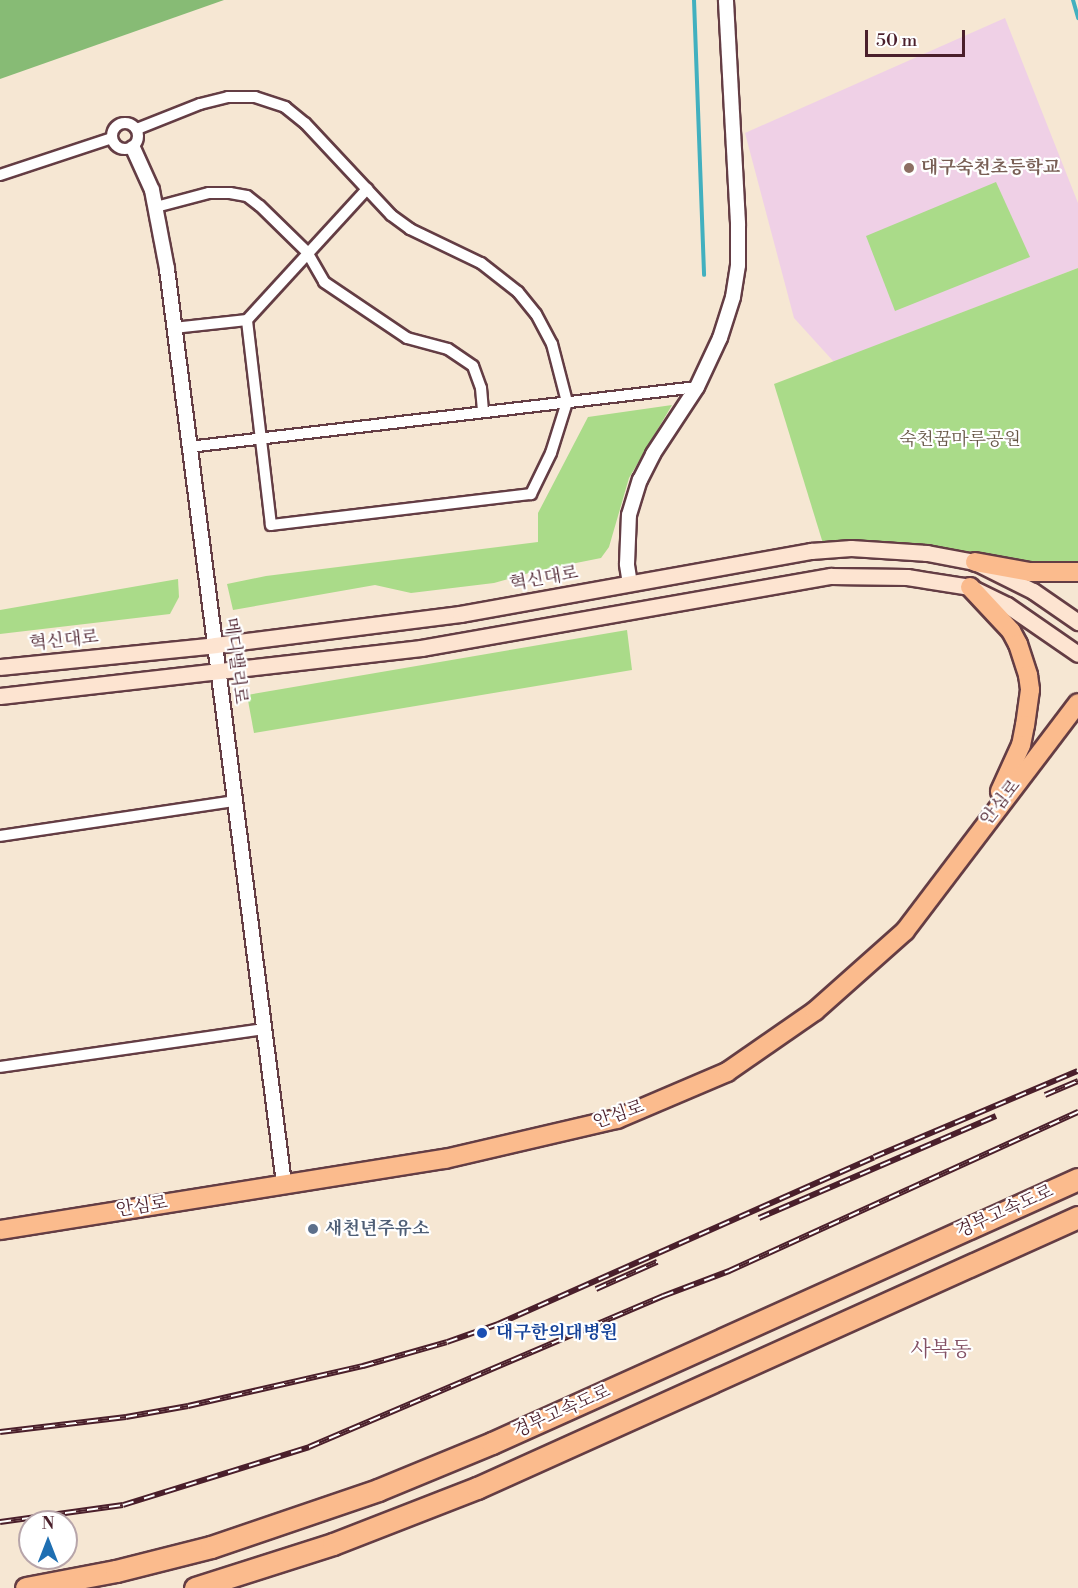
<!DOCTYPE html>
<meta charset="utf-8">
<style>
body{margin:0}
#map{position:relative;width:1078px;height:1588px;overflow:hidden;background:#f6e7d3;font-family:"Libre Bodoni","Noto Serif KR",serif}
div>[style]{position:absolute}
.built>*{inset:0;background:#efd0e6}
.green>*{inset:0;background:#aadb89}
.forest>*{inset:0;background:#87bb75}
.stream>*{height:4px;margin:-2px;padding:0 2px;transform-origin:2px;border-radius:2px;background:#42b0bf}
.roads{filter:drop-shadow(2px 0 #643d44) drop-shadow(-2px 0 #643d44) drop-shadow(0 2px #643d44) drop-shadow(0 -2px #643d44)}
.minor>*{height:10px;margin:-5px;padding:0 5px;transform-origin:5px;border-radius:5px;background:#fff}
.minor>.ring{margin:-5px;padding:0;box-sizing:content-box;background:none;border:10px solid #fff;border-radius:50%}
.tertiary>*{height:14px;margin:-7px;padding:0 7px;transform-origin:7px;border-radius:7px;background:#fff}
.secondary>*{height:15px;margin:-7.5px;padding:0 7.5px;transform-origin:7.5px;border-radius:7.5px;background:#fde4d1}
.primary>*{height:18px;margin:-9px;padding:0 9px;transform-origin:9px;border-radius:9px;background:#fbbb8d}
.motorway>*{height:21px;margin:-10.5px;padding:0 10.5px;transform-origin:10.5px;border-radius:10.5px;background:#fbbb8d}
.rail>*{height:6px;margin-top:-3px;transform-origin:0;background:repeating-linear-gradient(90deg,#fff 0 11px,#4a1f2b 0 22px);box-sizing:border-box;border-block:2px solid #4a1f2b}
.dots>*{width:16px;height:16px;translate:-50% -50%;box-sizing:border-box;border:3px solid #fff;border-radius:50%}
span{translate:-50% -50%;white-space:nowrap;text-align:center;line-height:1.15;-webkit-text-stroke:4.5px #fff;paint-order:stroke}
.education-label{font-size:18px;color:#785e54;font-weight:700}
.left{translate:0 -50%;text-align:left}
.park-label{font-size:18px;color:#675747}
.street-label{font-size:18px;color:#4a1f2b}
.service-label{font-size:18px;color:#4e5e75;font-weight:700}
.transit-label{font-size:18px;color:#164399;font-weight:700}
.quarter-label{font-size:21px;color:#835164}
.north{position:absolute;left:18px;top:1510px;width:60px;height:60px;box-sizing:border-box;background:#fff;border:2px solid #b7a5aa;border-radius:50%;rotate:0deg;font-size:16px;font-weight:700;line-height:24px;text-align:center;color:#4a1f2b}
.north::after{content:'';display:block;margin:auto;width:21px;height:27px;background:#1f6fb2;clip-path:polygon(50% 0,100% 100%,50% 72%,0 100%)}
.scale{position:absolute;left:865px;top:30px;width:100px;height:27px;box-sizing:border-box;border:3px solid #4a1f2b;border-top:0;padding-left:8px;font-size:18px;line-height:21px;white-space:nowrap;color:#4a1f2b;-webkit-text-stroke:4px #fff;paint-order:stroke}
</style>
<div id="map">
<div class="built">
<i style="clip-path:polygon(1005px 18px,1078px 203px,1078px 268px,834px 362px,794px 318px,745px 133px)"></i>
</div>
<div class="green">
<i style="clip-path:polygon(996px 182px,1030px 257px,895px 311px,866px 236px)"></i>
<i style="clip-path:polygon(1078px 268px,1078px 571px,825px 550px,774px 384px)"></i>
<i style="clip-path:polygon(672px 405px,629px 478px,609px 547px,601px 558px,536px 571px,494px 583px,411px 593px,375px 585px,233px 610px,227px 584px,266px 576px,538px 542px,538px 513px,588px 417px)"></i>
<i style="clip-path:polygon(178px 579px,179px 597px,170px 614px,0 634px,0 610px)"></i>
<i style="clip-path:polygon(627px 630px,632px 670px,254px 733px,247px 695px)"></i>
</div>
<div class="forest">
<i style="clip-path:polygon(0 0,224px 0,0 79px)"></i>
</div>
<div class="stream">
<i style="left:694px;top:0;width:275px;rotate:87.9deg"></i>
<i style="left:1073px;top:0;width:19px;rotate:74deg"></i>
</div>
<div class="roads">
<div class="minor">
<i class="ring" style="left:112px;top:123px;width:16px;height:16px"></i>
<i style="left:137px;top:129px;width:68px;rotate:-21.6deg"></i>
<i style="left:200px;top:104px;width:29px;rotate:-14deg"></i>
<i style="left:228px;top:97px;width:27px"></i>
<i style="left:255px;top:97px;width:32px;rotate:18deg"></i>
<i style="left:285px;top:107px;width:26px;rotate:39deg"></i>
<i style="left:305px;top:123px;width:126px;rotate:46.9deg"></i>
<i style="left:391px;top:215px;width:24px;rotate:36deg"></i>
<i style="left:410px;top:229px;width:79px;rotate:25.6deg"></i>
<i style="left:481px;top:263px;width:47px;rotate:38.1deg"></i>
<i style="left:518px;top:292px;width:28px;rotate:51deg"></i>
<i style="left:536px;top:314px;width:34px;rotate:62deg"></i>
<i style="left:552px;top:344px;width:60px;rotate:75.5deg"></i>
<i style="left:567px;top:402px;width:53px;rotate:107.4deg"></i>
<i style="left:551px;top:453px;width:46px;rotate:116deg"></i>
<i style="left:531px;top:494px;width:262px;rotate:173.2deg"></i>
<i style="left:271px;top:525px;width:206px;rotate:-96.7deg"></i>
<i style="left:0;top:175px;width:118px;rotate:-18.3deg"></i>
<i style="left:156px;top:207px;width:55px;rotate:-14.8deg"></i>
<i style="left:209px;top:193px;width:21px"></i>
<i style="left:230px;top:193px;width:17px;rotate:10deg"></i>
<i style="left:247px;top:196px;width:16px;rotate:38deg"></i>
<i style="left:260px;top:206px;width:66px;rotate:44.4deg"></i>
<i style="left:307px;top:252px;width:34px;rotate:60deg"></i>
<i style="left:324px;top:282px;width:100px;rotate:34deg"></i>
<i style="left:407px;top:338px;width:42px;rotate:15deg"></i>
<i style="left:448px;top:349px;width:30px;rotate:34deg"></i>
<i style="left:473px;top:366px;width:23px;rotate:70deg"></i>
<i style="left:481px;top:388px;width:24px;rotate:85deg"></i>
<i style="left:174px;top:328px;width:73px;rotate:-6.3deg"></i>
<i style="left:247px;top:320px;width:178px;rotate:-47.5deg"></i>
<i style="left:189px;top:447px;width:512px;rotate:-6.74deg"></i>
<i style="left:0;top:836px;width:238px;rotate:-8.5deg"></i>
<i style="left:0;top:1067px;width:267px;rotate:-8.2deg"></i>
</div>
<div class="tertiary">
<i style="left:133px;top:148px;width:46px;rotate:65.7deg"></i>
<i style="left:152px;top:190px;width:80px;rotate:79.2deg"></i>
<i style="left:167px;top:269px;width:922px;rotate:82.71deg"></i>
<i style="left:630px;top:584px;width:20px;rotate:-99deg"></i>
<i style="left:627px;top:564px;width:49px;rotate:-87.7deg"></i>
<i style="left:629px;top:515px;width:37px;rotate:-73deg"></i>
<i style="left:640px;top:480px;width:29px;rotate:-63deg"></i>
<i style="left:653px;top:454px;width:80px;rotate:-56.7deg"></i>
<i style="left:697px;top:387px;width:54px;rotate:-64.9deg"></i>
<i style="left:720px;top:338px;width:43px;rotate:-72.4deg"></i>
<i style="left:733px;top:297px;width:32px;rotate:-81deg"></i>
<i style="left:738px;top:265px;width:42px;rotate:-90deg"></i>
<i style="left:738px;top:223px;width:223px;rotate:-93.1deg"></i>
</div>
<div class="secondary">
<i style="left:0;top:667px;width:216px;rotate:-5.8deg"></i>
<i style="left:215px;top:645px;width:247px;rotate:-7.2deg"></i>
<i style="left:460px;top:614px;width:357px;rotate:-10.2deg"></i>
<i style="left:811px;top:551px;width:40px;rotate:-4.3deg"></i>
<i style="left:851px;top:548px;width:76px;rotate:3.8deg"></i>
<i style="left:927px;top:553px;width:49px;rotate:10.6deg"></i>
<i style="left:975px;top:562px;width:65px;rotate:26.6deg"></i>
<i style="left:1033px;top:591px;width:55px;rotate:34.6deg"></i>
<i style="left:0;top:696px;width:424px;rotate:-6.5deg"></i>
<i style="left:421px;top:648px;width:416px;rotate:-10deg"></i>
<i style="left:831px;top:576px;width:76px;rotate:0.8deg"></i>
<i style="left:907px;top:577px;width:64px;rotate:9deg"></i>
<i style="left:970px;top:587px;width:41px;rotate:25.9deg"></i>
<i style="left:1007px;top:605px;width:86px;rotate:34.6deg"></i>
</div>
<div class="primary">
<i style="left:975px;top:562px;width:56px;rotate:10.3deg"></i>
<i style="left:1030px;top:572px;width:48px"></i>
<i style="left:970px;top:587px;width:60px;rotate:47deg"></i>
<i style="left:1011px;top:631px;width:15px;rotate:62deg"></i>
<i style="left:1018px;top:644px;width:33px;rotate:72deg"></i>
<i style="left:1028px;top:675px;width:15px;rotate:82deg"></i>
<i style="left:1030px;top:690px;width:35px;rotate:98deg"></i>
<i style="left:1025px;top:725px;width:20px;rotate:101deg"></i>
<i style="left:1021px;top:745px;width:51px;rotate:114.5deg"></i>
<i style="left:0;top:1230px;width:451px;rotate:-9.1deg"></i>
<i style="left:445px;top:1159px;width:177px;rotate:-13.1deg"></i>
<i style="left:617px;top:1119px;width:120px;rotate:-23.1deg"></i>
<i style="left:727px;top:1072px;width:107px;rotate:-34.7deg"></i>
<i style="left:815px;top:1011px;width:120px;rotate:-41.6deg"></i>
<i style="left:905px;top:931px;width:286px;rotate:-52.8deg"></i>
</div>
<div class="motorway">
<i style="left:26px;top:1588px;width:92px;rotate:-10.7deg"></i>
<i style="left:116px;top:1571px;width:98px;rotate:-14.2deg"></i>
<i style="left:211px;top:1547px;width:176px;rotate:-18.8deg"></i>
<i style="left:378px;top:1490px;width:123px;rotate:-22.4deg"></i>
<i style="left:492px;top:1443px;width:643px;rotate:-24.25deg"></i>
<i style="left:195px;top:1588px;width:145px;rotate:-17.7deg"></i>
<i style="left:333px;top:1544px;width:155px;rotate:-21.3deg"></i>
<i style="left:477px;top:1488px;width:659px;rotate:-24.27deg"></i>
</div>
</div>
<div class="rail">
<i style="left:1045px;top:1095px;width:36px;rotate:-23deg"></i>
<i style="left:759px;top:1218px;width:258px;rotate:-23.3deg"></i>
<i style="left:596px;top:1289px;width:67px;rotate:-23.9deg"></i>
<i style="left:0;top:1432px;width:127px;rotate:-6.8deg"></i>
<i style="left:126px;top:1417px;width:63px;rotate:-10.1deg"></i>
<i style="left:188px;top:1406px;width:180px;rotate:-12.9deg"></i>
<i style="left:363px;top:1366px;width:87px;rotate:-15.9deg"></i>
<i style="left:447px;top:1342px;width:54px;rotate:-19.4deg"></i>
<i style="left:498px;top:1324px;width:411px;rotate:-23.9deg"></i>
<i style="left:874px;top:1157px;width:221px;rotate:-22.9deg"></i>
<i style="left:0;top:1522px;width:124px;rotate:-7.9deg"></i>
<i style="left:123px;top:1505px;width:195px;rotate:-17.3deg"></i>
<i style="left:309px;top:1447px;width:385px;rotate:-23.1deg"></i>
<i style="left:663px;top:1296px;width:71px;rotate:-20.7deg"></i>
<i style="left:729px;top:1271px;width:384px;rotate:-24.5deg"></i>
</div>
<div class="dots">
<i style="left:909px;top:168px;background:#8d6e63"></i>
<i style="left:313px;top:1229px;background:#5c6f8a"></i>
<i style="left:482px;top:1333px;background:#1a4fb4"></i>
</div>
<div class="education-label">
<span class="left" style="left:921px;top:168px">대구숙천초등학교</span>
</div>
<div class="park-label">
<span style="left:960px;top:440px">숙천꿈마루공원</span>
</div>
<div class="street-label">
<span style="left:544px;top:579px;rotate:-10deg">혁신대로</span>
<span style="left:64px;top:641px;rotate:-6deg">혁신대로</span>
<span style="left:235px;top:661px;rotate:83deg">메디밸리로</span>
<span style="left:1001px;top:803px;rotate:-52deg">안심로</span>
<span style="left:619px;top:1115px;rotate:-19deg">안심로</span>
<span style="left:142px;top:1207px;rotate:-9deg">안심로</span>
<span style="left:1005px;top:1212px;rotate:-24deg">경부고속도로</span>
<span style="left:562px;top:1412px;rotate:-24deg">경부고속도로</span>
</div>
<div class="service-label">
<span class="left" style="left:325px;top:1229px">새천년주유소</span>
</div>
<div class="transit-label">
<span class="left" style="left:496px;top:1333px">대구한의대병원</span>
</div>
<div class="quarter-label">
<span style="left:941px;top:1350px">사복동</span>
</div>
<div class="north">N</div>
<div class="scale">50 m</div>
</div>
